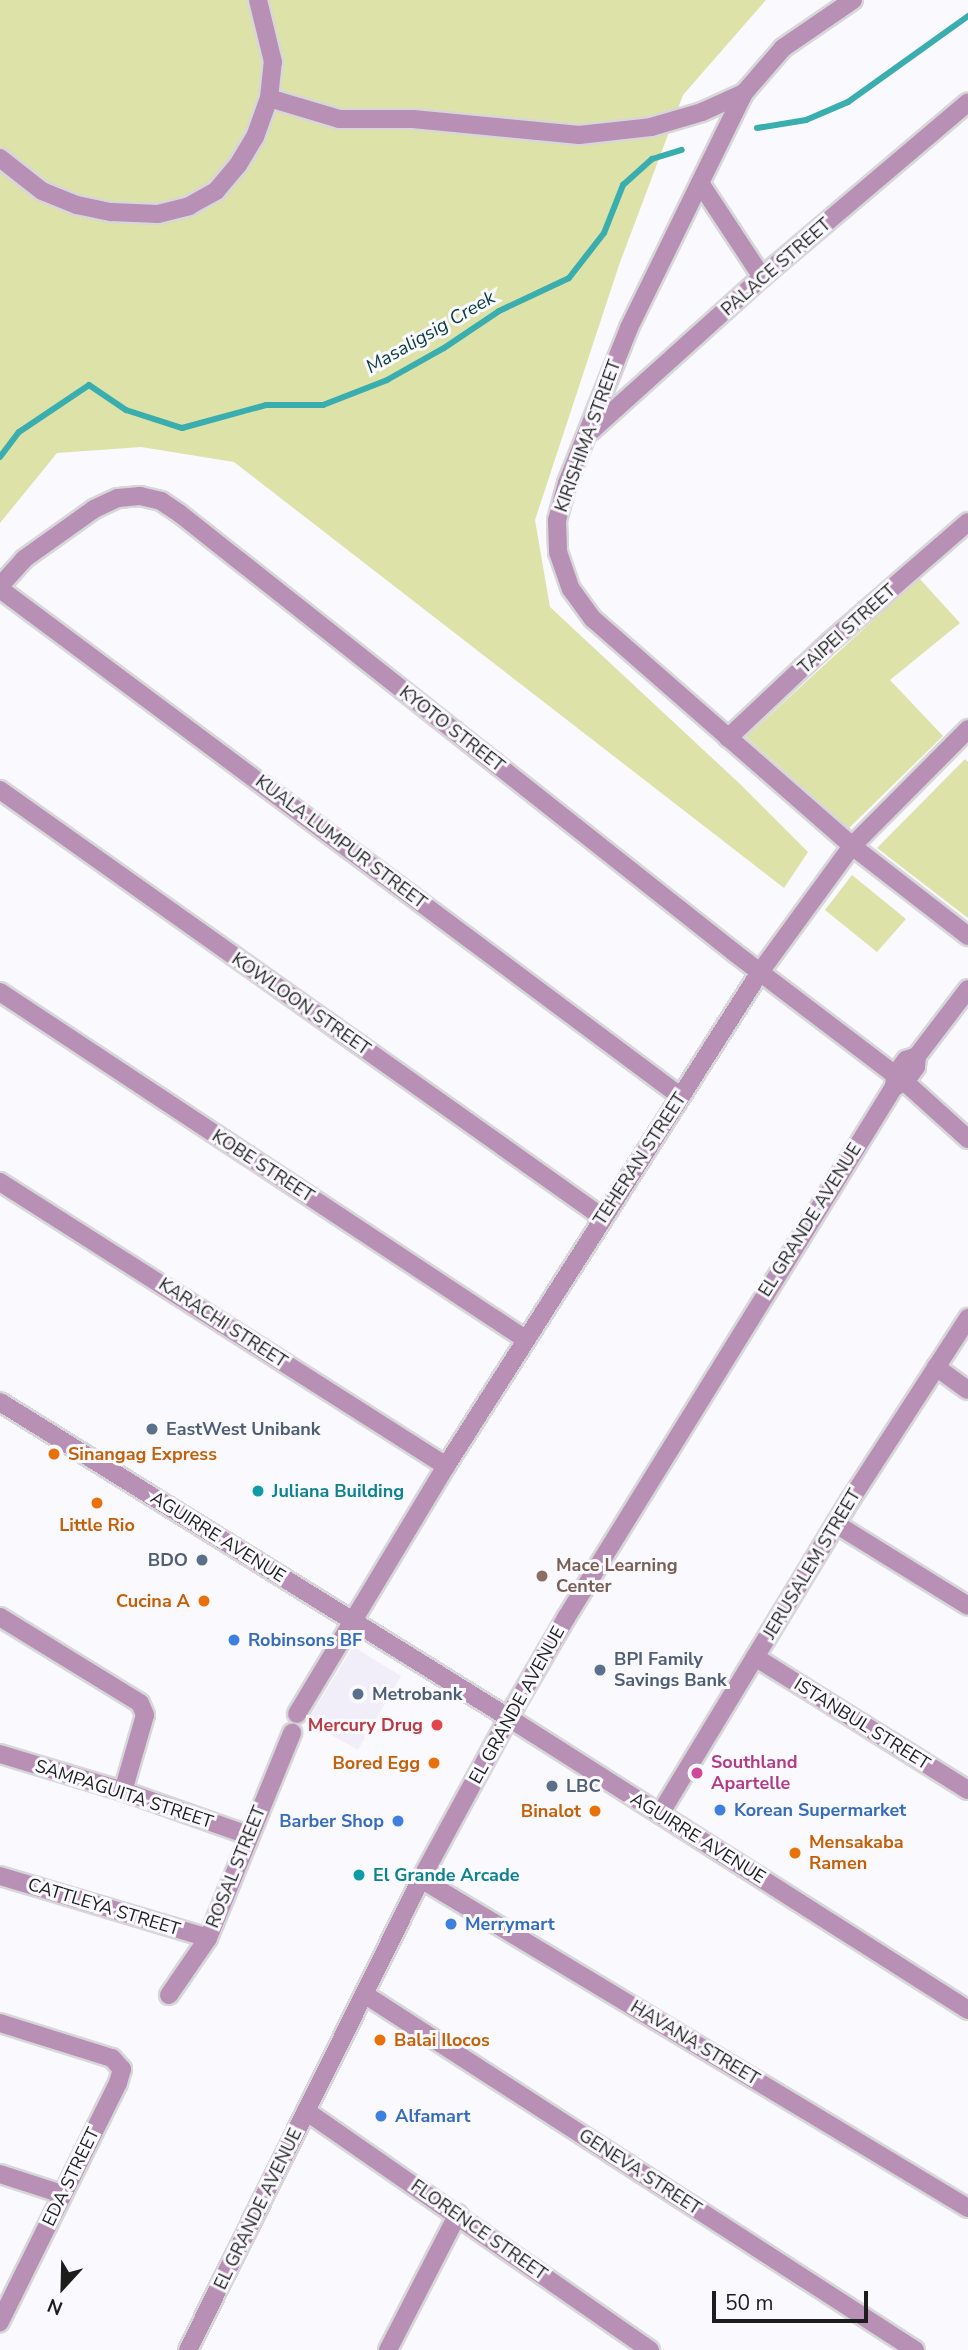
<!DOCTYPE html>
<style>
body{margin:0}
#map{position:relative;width:968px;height:2350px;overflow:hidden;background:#faf9fd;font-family:"Nunito Sans",sans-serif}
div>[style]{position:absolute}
.built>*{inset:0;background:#f2eef9}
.green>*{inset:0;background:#dde2a8}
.stream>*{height:6px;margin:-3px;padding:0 3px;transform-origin:3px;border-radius:3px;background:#3aadaf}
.roads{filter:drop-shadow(2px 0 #d7d6d9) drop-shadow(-2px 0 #d7d6d9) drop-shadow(0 2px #d7d6d9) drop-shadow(0 -2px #d7d6d9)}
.minor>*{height:18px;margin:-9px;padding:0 9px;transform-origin:9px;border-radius:9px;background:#b88fb5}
.tertiary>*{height:18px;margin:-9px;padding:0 9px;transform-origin:9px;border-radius:9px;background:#b88fb5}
.dots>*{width:19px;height:19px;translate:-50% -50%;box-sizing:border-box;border:4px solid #faf9fd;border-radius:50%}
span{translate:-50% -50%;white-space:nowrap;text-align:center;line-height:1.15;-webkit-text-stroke:6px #faf9fd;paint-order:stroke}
.street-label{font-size:18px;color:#1d1d1e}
.service-label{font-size:18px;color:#4e5e75;font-weight:700}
.left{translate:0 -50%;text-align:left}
.right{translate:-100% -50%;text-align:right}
.food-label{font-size:18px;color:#c56008;font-weight:700}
.culture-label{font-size:18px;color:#0d838f;font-weight:700}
.education-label{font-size:18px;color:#785e54;font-weight:700}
.shop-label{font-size:18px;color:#366cbe;font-weight:700}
.health-label{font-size:18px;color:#be3a42;font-weight:700}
.hotel-label{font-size:18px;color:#b23c85;font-weight:700}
.water-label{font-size:19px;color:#073d3e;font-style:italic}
.north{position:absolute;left:28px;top:2252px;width:70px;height:70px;-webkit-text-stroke:5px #faf9fd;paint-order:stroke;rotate:202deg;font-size:19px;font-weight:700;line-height:28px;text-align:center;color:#1d1d1e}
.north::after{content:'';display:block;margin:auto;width:24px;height:32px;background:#1d1d1e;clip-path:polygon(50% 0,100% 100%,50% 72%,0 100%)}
.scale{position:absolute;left:712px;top:2291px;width:156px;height:32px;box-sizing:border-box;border:4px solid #1d1d1e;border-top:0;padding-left:9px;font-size:21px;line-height:24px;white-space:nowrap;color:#1d1d1e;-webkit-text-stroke:5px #faf9fd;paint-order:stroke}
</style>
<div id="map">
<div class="built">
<i style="clip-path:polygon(357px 1649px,401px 1676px,358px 1750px,307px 1721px,351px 1650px)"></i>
</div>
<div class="green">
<i style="clip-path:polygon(0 0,766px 0,683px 95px,619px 265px,535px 520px,550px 607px,740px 784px,808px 852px,784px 888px,234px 462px,141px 447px,57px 453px,0 523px)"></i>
<i style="clip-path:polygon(919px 578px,960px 623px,890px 680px,943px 736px,849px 828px,746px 737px)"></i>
<i style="clip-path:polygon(965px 759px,968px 762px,968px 918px,877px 848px)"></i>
<i style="clip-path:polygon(852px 875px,906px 919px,877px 952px,825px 910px)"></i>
</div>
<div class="stream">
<i style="left:757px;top:128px;width:50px;rotate:-9.3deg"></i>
<i style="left:806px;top:120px;width:46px;rotate:-23.2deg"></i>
<i style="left:848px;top:102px;width:148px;rotate:-35.6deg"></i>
<i style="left:0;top:457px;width:31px;rotate:-53deg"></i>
<i style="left:19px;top:432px;width:84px;rotate:-33.9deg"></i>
<i style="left:89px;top:385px;width:45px;rotate:34deg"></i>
<i style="left:126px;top:410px;width:59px;rotate:17.8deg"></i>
<i style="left:182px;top:428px;width:87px;rotate:-15.3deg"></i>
<i style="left:266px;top:405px;width:57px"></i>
<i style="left:323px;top:405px;width:69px;rotate:-21.3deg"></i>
<i style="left:387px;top:380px;width:65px;rotate:-29.3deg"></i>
<i style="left:444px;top:348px;width:66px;rotate:-33.9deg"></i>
<i style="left:499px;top:311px;width:77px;rotate:-25.2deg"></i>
<i style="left:569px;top:278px;width:57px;rotate:-52.1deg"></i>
<i style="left:604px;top:233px;width:52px;rotate:-68.4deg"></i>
<i style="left:623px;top:185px;width:39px;rotate:-42deg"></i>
<i style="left:652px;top:159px;width:31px;rotate:-17deg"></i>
</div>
<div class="roads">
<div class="minor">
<i style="left:853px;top:0;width:85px;rotate:145.6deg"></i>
<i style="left:783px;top:48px;width:60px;rotate:130.9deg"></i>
<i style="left:744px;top:93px;width:262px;rotate:116.1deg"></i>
<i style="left:629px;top:328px;width:167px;rotate:111.8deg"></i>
<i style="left:567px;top:483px;width:39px;rotate:105deg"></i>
<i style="left:557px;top:521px;width:31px;rotate:88deg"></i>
<i style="left:558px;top:552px;width:39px;rotate:71deg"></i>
<i style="left:571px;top:589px;width:37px;rotate:54deg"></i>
<i style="left:593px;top:619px;width:344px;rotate:41.2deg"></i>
<i style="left:852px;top:846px;width:147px;rotate:37.8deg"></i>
<i style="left:269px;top:98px;width:73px;rotate:16.7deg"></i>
<i style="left:339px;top:119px;width:74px"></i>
<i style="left:413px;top:119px;width:167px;rotate:5.5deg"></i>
<i style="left:579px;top:135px;width:72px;rotate:-6.3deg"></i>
<i style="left:651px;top:127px;width:53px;rotate:-16.4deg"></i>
<i style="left:702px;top:112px;width:46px;rotate:-24.3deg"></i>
<i style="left:0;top:158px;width:53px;rotate:38.2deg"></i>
<i style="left:42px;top:191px;width:38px;rotate:22deg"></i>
<i style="left:77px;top:205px;width:35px;rotate:12deg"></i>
<i style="left:111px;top:212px;width:47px;rotate:2.4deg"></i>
<i style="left:158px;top:214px;width:32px;rotate:-14deg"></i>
<i style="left:189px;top:206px;width:31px;rotate:-29deg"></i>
<i style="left:216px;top:191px;width:34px;rotate:-50deg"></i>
<i style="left:238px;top:165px;width:33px;rotate:-59deg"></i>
<i style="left:255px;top:137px;width:41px;rotate:-70.3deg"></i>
<i style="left:269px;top:98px;width:36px;rotate:-84deg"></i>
<i style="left:273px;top:62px;width:64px;rotate:-103.6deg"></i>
<i style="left:700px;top:183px;width:113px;rotate:56.6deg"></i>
<i style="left:591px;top:431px;width:230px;rotate:-42deg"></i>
<i style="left:762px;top:277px;width:270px;rotate:-40.3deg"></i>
<i style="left:0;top:586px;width:36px;rotate:-48deg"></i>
<i style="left:24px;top:559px;width:86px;rotate:-35.5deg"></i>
<i style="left:94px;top:509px;width:26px;rotate:-25deg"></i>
<i style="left:118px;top:498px;width:22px;rotate:-5deg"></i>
<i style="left:140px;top:496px;width:22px;rotate:13deg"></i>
<i style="left:161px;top:501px;width:22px;rotate:34deg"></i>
<i style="left:179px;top:513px;width:709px;rotate:38.36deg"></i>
<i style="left:735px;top:953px;width:201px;rotate:37.3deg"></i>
<i style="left:0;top:589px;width:848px;rotate:36.71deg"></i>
<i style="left:728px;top:738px;width:140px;rotate:-43.3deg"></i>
<i style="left:830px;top:642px;width:183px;rotate:-41deg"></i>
<i style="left:0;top:790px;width:738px;rotate:35.35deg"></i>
<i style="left:0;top:992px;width:629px;rotate:33.46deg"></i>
<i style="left:905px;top:1082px;width:85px;rotate:42.1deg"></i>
<i style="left:0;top:1182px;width:529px;rotate:32.49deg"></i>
<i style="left:936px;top:1367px;width:39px;rotate:36deg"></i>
<i style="left:836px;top:1524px;width:155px;rotate:31.8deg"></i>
<i style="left:0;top:1617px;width:164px;rotate:31.6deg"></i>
<i style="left:140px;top:1703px;width:13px;rotate:67deg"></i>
<i style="left:145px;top:1715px;width:79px;rotate:106.1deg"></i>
<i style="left:755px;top:1657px;width:251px;rotate:32deg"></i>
<i style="left:297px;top:1714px;width:289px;rotate:-59deg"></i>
<i style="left:446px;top:1466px;width:585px;rotate:-57.56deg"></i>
<i style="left:760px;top:972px;width:156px;rotate:-53.9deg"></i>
<i style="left:852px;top:846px;width:165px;rotate:-45.2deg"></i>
<i style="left:509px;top:1718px;width:544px;rotate:32.46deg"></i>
<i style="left:0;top:1754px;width:128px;rotate:16.7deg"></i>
<i style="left:123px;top:1791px;width:133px;rotate:19.4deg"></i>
<i style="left:660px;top:1814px;width:368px;rotate:-58.8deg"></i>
<i style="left:851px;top:1499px;width:216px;rotate:-57.1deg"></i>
<i style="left:0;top:1876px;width:217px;rotate:16.6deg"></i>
<i style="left:421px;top:1879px;width:638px;rotate:31.03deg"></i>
<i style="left:364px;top:1994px;width:656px;rotate:32.87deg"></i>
<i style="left:169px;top:1995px;width:69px;rotate:-55.6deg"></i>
<i style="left:208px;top:1938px;width:222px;rotate:-67.7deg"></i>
<i style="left:0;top:2023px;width:117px;rotate:17.4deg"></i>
<i style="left:112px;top:2058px;width:15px;rotate:48deg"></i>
<i style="left:122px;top:2069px;width:15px;rotate:106deg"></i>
<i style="left:118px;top:2083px;width:267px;rotate:116.3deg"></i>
<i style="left:306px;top:2111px;width:419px;rotate:34.8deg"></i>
<i style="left:0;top:2174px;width:65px;rotate:17.9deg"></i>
<i style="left:388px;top:2350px;width:153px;rotate:-62.8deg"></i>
</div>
<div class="tertiary">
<i style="left:894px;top:1087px;width:12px;rotate:-24deg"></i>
<i style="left:905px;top:1082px;width:19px;rotate:-54deg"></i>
<i style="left:916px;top:1067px;width:11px;rotate:-85deg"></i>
<i style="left:0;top:1402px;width:599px;rotate:31.83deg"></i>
<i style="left:188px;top:2350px;width:525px;rotate:-63.68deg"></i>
<i style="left:421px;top:1879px;width:197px;rotate:-61.5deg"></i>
<i style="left:515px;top:1706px;width:102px;rotate:-59.9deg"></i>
<i style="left:566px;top:1618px;width:624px;rotate:-58.3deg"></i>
<i style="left:894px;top:1087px;width:12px;rotate:-85deg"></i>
<i style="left:895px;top:1075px;width:19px;rotate:-54deg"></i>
<i style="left:906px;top:1060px;width:12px;rotate:-20deg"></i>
<i style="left:917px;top:1056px;width:84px;rotate:-52.7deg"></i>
</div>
</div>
<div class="dots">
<i style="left:152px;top:1429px;background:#5c6f8a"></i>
<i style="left:54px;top:1454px;background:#e8710a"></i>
<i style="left:258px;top:1491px;background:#0f9aa8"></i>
<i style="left:97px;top:1503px;background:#e8710a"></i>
<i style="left:202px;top:1560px;background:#5c6f8a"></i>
<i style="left:542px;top:1576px;background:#8d6e63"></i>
<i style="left:204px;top:1601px;background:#e8710a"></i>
<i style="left:234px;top:1640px;background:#3f7fe0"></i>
<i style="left:600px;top:1670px;background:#5c6f8a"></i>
<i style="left:358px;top:1694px;background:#5c6f8a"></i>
<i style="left:437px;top:1725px;background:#e0444e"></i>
<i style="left:434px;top:1763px;background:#e8710a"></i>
<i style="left:697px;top:1773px;background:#d1479c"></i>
<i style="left:552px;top:1786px;background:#5c6f8a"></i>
<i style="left:720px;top:1810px;background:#3f7fe0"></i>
<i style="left:595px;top:1811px;background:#e8710a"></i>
<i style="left:398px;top:1821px;background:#3f7fe0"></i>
<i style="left:795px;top:1853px;background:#e8710a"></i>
<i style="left:359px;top:1875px;background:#0f9aa8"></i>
<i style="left:451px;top:1924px;background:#3f7fe0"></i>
<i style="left:380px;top:2040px;background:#e8710a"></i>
<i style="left:381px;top:2116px;background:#3f7fe0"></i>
</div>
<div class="street-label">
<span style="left:776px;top:267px;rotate:-41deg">PALACE STREET</span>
<span style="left:588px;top:436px;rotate:-70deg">KIRISHIMA STREET</span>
<span style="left:847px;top:629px;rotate:-42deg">TAIPEI STREET</span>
<span style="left:452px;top:729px;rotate:38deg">KYOTO STREET</span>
<span style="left:341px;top:842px;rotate:37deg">KUALA LUMPUR STREET</span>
<span style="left:301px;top:1004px;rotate:35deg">KOWLOON STREET</span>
<span style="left:640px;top:1159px;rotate:-57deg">TEHERAN STREET</span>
<span style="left:263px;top:1166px;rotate:33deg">KOBE STREET</span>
<span style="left:810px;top:1220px;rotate:-58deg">EL GRANDE AVENUE</span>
<span style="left:223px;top:1323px;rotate:33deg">KARACHI STREET</span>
<span style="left:218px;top:1537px;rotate:32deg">AGUIRRE AVENUE</span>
<span style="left:812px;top:1564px;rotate:-59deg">JERUSALEM STREET</span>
<span style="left:517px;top:1705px;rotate:-61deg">EL GRANDE AVENUE</span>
<span style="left:862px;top:1724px;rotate:32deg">ISTANBUL STREET</span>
<span style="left:124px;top:1794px;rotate:18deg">SAMPAGUITA STREET</span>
<span style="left:698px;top:1838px;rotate:32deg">AGUIRRE AVENUE</span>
<span style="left:236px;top:1867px;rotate:-68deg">ROSAL STREET</span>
<span style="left:104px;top:1907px;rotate:17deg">CATTLEYA STREET</span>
<span style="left:695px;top:2043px;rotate:31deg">HAVANA STREET</span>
<span style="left:640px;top:2172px;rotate:33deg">GENEVA STREET</span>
<span style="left:71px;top:2177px;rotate:-64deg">EDA STREET</span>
<span style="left:258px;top:2209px;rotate:-64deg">EL GRANDE AVENUE</span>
<span style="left:479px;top:2230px;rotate:35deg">FLORENCE STREET</span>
</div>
<div class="service-label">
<span class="left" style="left:166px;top:1429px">EastWest Unibank</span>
<span class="right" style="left:188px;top:1560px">BDO</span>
<span class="left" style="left:614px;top:1670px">BPI Family<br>Savings Bank</span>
<span class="left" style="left:372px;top:1694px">Metrobank</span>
<span class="left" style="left:566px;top:1786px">LBC</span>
</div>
<div class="food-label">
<span class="left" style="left:68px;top:1454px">Sinangag Express</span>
<span style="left:97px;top:1525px">Little Rio</span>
<span class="right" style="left:190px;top:1601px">Cucina A</span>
<span class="right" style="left:420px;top:1763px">Bored Egg</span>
<span class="right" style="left:581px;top:1811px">Binalot</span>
<span class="left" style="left:809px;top:1853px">Mensakaba<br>Ramen</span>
<span class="left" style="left:394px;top:2040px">Balai Ilocos</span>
</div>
<div class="culture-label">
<span class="left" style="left:272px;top:1491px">Juliana Building</span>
<span class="left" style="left:373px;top:1875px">El Grande Arcade</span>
</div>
<div class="education-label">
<span class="left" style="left:556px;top:1576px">Mace Learning<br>Center</span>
</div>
<div class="shop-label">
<span class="left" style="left:248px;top:1640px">Robinsons BF</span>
<span class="left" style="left:734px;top:1810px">Korean Supermarket</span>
<span class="right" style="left:384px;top:1821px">Barber Shop</span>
<span class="left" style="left:465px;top:1924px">Merrymart</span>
<span class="left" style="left:395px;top:2116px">Alfamart</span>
</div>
<div class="health-label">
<span class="right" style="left:423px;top:1725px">Mercury Drug</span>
</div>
<div class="hotel-label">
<span class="left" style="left:711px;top:1773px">Southland<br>Apartelle</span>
</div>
<div class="water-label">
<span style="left:431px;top:333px;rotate:-30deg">Masaligsig Creek</span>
</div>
<div class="north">N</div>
<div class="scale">50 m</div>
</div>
